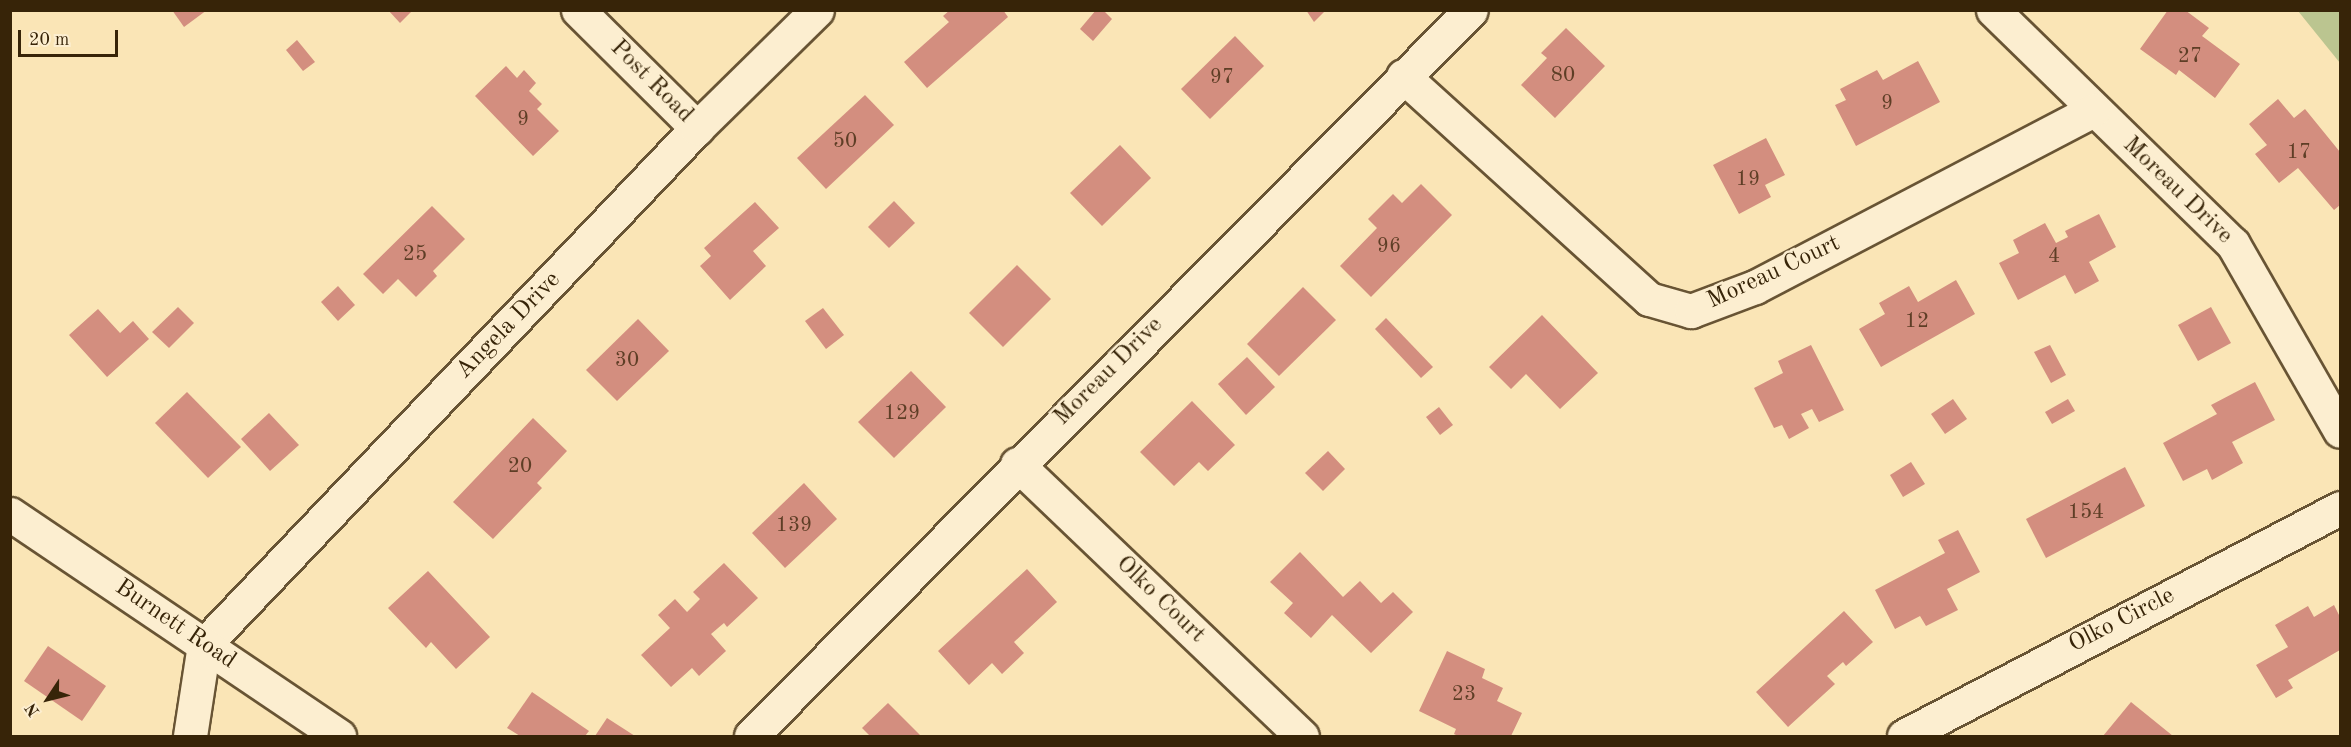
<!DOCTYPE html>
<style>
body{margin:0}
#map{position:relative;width:2351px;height:747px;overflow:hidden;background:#fae5b6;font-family:"Old Standard TT",serif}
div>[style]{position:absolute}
.green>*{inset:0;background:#bbc590}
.building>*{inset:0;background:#d38e7f}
.roads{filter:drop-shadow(2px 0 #685434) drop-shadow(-2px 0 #685434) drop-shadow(0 2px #685434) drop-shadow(0 -2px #685434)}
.street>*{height:33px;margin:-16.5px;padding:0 16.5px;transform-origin:16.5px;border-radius:16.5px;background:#fceed0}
.secondary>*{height:33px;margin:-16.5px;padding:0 16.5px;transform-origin:16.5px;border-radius:16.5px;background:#fceed0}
span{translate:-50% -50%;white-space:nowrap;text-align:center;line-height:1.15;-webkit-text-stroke:5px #fceed0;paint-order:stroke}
.number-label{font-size:21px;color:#5e3e26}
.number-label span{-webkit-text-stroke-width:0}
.street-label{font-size:24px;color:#372408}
.frame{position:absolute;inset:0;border:12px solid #372408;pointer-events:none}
.north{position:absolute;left:18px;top:669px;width:60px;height:60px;-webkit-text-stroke:4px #fceed0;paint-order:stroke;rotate:235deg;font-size:16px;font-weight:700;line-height:24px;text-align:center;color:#372408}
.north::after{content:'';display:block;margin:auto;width:21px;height:27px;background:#372408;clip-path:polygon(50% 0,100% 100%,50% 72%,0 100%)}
.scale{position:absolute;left:18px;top:30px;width:100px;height:27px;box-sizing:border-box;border:3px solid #372408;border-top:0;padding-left:8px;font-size:18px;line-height:21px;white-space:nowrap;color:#372408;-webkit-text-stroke:4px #fceed0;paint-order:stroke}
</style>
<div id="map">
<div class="green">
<i style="clip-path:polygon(2298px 11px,2340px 11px,2340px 63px)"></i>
</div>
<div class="building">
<i style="clip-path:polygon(172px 10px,207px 10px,184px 27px)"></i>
<i style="clip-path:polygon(388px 10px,413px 10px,400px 23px)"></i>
<i style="clip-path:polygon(950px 10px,1003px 10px,1008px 17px,927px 88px,904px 62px,949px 22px,943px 16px)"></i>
<i style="clip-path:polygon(1096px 10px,1103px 10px,1112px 19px,1093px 41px,1080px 29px)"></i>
<i style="clip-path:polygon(1306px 10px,1326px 10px,1314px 22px)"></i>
<i style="clip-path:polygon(2168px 10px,2185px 10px,2209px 28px,2202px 36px,2240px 64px,2215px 98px,2179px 70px,2176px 75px,2140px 49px)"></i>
<i style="clip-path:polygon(1566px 28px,1605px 66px,1555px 118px,1521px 85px,1547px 58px,1541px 53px)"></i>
<i style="clip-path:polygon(1235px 36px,1264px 66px,1210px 119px,1181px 89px)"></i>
<i style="clip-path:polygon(297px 40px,315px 62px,303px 71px,286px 50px)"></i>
<i style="clip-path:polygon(1918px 61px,1940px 102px,1856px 146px,1835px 105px,1846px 100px,1840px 89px,1877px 70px,1883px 80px)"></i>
<i style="clip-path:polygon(506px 66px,517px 78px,524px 70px,536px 83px,529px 91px,542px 104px,537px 109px,559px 131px,533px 156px,475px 96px)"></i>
<i style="clip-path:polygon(865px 95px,894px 125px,826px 189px,797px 158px)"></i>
<i style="clip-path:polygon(2278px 99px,2294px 118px,2305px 109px,2340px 152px,2340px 205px,2334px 210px,2298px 168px,2279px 183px,2255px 154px,2267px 145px,2249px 124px)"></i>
<i style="clip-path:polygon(1766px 138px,1785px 175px,1765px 185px,1771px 197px,1739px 214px,1713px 165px)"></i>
<i style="clip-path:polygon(1120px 145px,1151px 178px,1102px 226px,1070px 193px)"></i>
<i style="clip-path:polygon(1421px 184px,1452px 215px,1371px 297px,1340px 266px,1377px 228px,1368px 219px,1393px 194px,1402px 203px)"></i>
<i style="clip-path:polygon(894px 201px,915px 223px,889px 248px,868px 227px)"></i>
<i style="clip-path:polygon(755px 202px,779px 228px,753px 251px,766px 266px,730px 300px,700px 266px,711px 256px,704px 248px)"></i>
<i style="clip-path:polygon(432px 206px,465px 239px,433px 271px,437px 276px,416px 297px,398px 279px,383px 294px,363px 274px)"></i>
<i style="clip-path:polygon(2099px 214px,2116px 247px,2089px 262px,2099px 281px,2075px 294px,2065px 275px,2018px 300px,1999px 263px,2019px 253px,2013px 240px,2045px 223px,2056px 243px,2068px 237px,2065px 231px)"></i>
<i style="clip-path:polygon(1017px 265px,1051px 299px,1003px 347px,969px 313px)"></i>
<i style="clip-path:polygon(1956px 280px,1975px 314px,1881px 367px,1859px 329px,1885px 314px,1879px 303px,1909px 286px,1918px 302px)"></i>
<i style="clip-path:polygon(338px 286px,355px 305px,338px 321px,321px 302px)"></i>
<i style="clip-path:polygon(1303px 287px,1336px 320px,1279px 376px,1247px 344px)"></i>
<i style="clip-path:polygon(178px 307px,194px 323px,169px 348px,152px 332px)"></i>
<i style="clip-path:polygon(2211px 307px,2231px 343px,2198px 361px,2178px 325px)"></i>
<i style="clip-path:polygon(823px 308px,844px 335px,826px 349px,805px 321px)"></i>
<i style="clip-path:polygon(98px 309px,120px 333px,133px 321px,149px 339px,107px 377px,69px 335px)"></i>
<i style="clip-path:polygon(1542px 315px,1598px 373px,1560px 409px,1526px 374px,1511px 389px,1489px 367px)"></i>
<i style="clip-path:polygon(1386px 318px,1433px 367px,1421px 378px,1375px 329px)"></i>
<i style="clip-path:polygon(638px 319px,669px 351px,617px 401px,586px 370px)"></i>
<i style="clip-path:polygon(1811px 345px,1844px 410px,1819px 422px,1812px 409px,1801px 414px,1809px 428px,1789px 439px,1782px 425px,1774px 428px,1754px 388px,1783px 373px,1778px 361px)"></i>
<i style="clip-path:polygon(2050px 345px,2066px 375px,2051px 383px,2034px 352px)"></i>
<i style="clip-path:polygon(1247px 357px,1275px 387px,1246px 415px,1218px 384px)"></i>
<i style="clip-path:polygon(911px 371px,946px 407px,894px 458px,858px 422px)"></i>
<i style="clip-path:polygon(2255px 382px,2275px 420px,2232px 442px,2243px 463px,2212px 480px,2207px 469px,2183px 481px,2163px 443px,2217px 414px,2211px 405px)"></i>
<i style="clip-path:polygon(187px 392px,241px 447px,208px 478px,155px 423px)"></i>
<i style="clip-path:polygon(1953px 399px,1967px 419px,1945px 434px,1931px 414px)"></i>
<i style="clip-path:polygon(2068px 399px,2075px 411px,2052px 424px,2045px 412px)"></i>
<i style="clip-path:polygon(1192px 401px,1235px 445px,1208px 471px,1199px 462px,1174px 486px,1140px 452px)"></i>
<i style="clip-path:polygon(1439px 407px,1453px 425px,1440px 435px,1426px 417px)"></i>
<i style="clip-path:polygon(269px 413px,299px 445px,270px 471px,241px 439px)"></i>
<i style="clip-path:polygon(533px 418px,567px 451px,537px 483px,542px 488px,493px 539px,453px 502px)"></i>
<i style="clip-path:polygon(1328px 451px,1345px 469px,1323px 491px,1305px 473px)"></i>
<i style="clip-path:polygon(1911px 462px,1925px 484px,1903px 497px,1890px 475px)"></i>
<i style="clip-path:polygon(2125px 467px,2145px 506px,2046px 558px,2026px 519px)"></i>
<i style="clip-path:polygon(804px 483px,837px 519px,785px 568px,752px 533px)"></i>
<i style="clip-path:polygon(1958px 530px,1980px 572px,1947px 589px,1958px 610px,1926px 626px,1920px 616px,1895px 629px,1875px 590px,1945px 553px,1938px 540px)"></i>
<i style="clip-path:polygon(1300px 552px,1343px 597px,1360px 581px,1381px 603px,1393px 592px,1413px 612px,1371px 653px,1332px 615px,1311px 638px,1284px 613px,1293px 603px,1270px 582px)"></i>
<i style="clip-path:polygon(724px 563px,758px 598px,727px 627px,724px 623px,711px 634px,726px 651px,699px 676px,692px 668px,671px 687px,641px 655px,670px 628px,658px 615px,675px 599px,687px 612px,700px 599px,693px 592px)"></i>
<i style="clip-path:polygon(1027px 569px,1057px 602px,1014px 642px,1024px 653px,1002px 674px,992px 663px,969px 685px,938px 651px)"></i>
<i style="clip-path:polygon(428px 571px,490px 637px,456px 669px,431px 642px,426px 648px,388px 608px)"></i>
<i style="clip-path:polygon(2334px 605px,2340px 617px,2340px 650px,2288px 680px,2293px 688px,2276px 698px,2256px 665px,2288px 647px,2275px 625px,2308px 606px,2314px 617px)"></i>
<i style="clip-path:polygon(1844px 611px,1873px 642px,1846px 666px,1843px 662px,1827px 676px,1835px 684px,1788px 727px,1756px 692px)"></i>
<i style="clip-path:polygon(48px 646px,106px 686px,82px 721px,24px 681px)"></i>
<i style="clip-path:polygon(1447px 651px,1485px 669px,1482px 678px,1503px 688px,1497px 701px,1522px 713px,1511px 736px,1458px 736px,1454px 734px,1456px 729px,1419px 711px)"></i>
<i style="clip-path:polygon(532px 692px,589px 731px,585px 736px,520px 736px,507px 728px)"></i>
<i style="clip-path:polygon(2131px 702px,2173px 736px,2103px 736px)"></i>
<i style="clip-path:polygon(888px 703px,921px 736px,870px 736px,862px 728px)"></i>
<i style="clip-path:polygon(607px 718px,635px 736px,595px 736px)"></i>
</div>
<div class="roads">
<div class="street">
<i style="left:578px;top:10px;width:168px;rotate:44.8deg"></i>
<i style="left:1993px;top:10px;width:335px;rotate:44.3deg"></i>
<i style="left:2233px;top:244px;width:215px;rotate:60.2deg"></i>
<i style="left:1403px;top:76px;width:332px;rotate:42.2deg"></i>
<i style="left:1649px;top:299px;width:44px;rotate:15.9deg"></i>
<i style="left:1691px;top:311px;width:68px;rotate:-20.6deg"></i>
<i style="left:1755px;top:287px;width:382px;rotate:-27.6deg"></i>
<i style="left:1017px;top:464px;width:394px;rotate:43.7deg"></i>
<i style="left:190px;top:736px;width:92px;rotate:-81.3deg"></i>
<i style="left:204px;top:645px;width:714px;rotate:-46.36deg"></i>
<i style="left:697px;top:128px;width:168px;rotate:-44.5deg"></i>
<i style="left:751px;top:736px;width:1022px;rotate:-45.24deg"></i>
<i style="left:1904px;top:736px;width:492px;rotate:-27.6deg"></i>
</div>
<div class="secondary">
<i style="left:10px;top:514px;width:397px;rotate:34deg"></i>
</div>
</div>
<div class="number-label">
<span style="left:2190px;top:57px">27</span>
<span style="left:1563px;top:76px">80</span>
<span style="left:1222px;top:78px">97</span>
<span style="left:1887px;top:104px">9</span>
<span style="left:523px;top:120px">9</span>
<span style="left:845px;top:142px">50</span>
<span style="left:2299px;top:153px">17</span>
<span style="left:1748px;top:180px">19</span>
<span style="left:1389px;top:247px">96</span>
<span style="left:415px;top:255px">25</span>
<span style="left:2054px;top:257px">4</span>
<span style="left:1917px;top:322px">12</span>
<span style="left:627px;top:361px">30</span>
<span style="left:902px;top:414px">129</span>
<span style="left:520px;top:467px">20</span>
<span style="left:2086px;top:513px">154</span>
<span style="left:794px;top:526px">139</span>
<span style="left:1464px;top:695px">23</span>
</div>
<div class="street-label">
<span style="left:651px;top:82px;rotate:45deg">Post Road</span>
<span style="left:2177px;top:191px;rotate:44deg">Moreau Drive</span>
<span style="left:1774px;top:273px;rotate:-25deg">Moreau Court</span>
<span style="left:509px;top:326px;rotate:-46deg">Angela Drive</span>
<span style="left:1109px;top:372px;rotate:-45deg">Moreau Drive</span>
<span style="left:1160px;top:600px;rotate:44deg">Olko Court</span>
<span style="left:2122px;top:621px;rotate:-27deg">Olko Circle</span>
<span style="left:175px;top:625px;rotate:34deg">Burnett Road</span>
</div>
<div class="frame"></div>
<div class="north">N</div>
<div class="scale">20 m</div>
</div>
